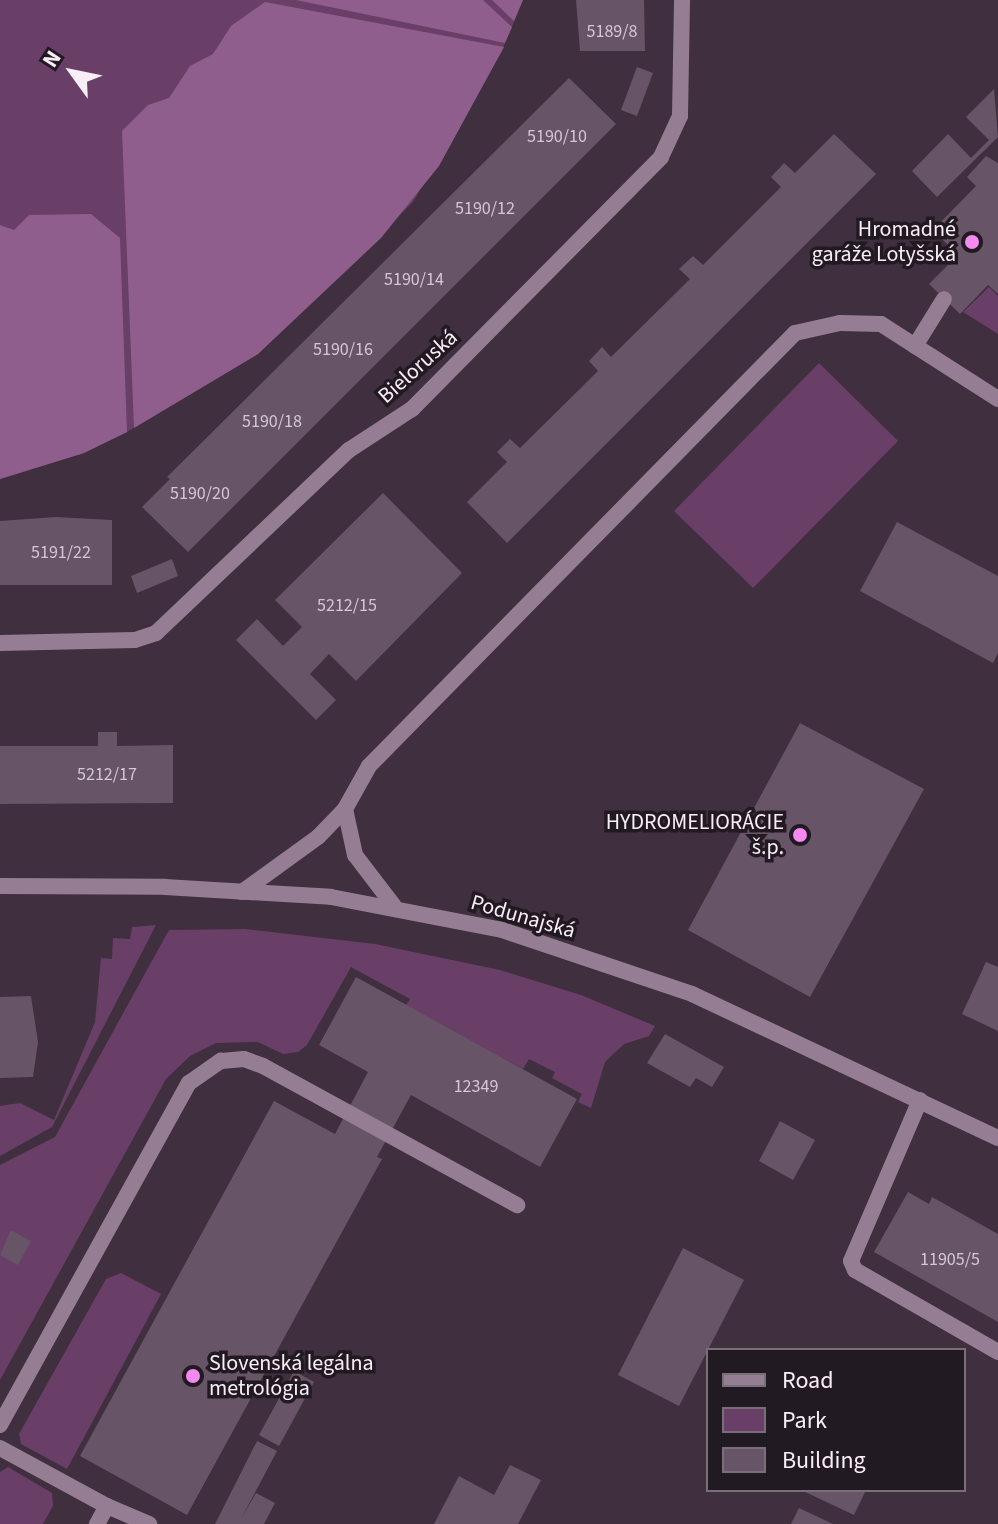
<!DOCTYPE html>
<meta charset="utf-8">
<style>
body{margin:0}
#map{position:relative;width:998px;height:1524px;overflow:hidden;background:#402f3f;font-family:"Source Sans 3",sans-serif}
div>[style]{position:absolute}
.green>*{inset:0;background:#693f67}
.forest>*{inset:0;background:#8f5e8c}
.building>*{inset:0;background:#675466}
.service>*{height:16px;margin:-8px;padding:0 8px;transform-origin:8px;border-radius:8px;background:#957e93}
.minor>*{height:16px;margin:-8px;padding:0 8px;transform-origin:8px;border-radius:8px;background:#957e93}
.dots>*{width:22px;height:22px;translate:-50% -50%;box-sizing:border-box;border:4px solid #221a22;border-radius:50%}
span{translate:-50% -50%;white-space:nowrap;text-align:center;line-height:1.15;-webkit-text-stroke:7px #221a22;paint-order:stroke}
.number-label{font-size:18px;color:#d4c8d4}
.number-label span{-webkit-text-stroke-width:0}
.poi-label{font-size:22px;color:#f9eef8}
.right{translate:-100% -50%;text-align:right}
.left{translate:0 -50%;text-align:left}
.street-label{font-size:22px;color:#f9eef8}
.legend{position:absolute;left:706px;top:1348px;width:260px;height:144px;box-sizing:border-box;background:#221a22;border:2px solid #786f78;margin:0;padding:10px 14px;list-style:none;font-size:24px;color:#f9eef8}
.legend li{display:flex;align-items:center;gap:16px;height:40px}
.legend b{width:40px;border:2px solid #786f78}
.north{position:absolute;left:32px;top:32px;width:80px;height:80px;-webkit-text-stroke:6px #221a22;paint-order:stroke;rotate:303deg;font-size:22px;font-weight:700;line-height:32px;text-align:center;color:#f9eef8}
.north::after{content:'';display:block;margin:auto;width:28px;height:36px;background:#f9eef8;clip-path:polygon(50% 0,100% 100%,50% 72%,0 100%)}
</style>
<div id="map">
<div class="green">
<i style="clip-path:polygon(0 0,523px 0,501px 53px,413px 202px,258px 354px,127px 432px,84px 453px,0 479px)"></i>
<i style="clip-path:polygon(989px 287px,998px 296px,998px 334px,963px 312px)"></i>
<i style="clip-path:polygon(819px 363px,898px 441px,753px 588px,674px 511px)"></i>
<i style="clip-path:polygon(156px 925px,52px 1127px,0 1156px,0 1106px,20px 1103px,54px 1120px,95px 1022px,101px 958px,112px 959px,113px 938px,130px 939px,132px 927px)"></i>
<i style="clip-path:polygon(245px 929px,375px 944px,500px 970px,581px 995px,655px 1026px,649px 1036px,624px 1044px,605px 1062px,591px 1108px,578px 1102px,582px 1094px,552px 1078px,555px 1072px,529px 1059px,523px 1069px,406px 1005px,410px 999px,351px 967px,307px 1045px,298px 1052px,283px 1054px,258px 1042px,216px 1043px,190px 1056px,166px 1079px,0 1380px,0 1165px,55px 1137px,169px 930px)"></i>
<i style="clip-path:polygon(121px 1273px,161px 1294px,67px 1469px,21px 1444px,19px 1434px,106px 1279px)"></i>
<i style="clip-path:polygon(8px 1467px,52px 1493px,53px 1506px,43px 1524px,0 1524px,0 1472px)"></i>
</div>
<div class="forest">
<i style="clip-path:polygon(296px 0,483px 0,512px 27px,505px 43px)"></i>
<i style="clip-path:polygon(492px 0,523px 0,514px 21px)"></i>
<i style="clip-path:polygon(265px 2px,504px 47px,439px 166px,381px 238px,258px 354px,134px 428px,122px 131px,148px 105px,169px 98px,190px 66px,213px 54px,231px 26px)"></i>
<i style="clip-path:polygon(91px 214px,120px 238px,127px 432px,84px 453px,0 479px,0 225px,14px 230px,29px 215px)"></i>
</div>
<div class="building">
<i style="clip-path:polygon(576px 0,644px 0,645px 51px,580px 51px)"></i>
<i style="clip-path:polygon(637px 67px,653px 73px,637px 116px,621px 110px)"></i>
<i style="clip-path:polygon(569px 78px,616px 124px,188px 552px,142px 507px,170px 479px,167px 477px)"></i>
<i style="clip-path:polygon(994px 89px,998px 137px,937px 197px,912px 171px,948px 134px,971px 158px,989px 140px,966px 117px)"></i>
<i style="clip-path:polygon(834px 134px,876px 174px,507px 543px,467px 502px,507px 462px,497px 452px,510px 439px,520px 448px,598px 371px,589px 361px,602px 347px,611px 357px,690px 279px,679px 269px,693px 256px,703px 265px,781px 187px,771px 177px,784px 163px,795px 173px)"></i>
<i style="clip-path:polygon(986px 156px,998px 163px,998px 294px,988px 285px,960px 314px,929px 284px,958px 255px,933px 230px,976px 186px,967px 177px)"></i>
<i style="clip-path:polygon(383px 493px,462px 573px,356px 681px,329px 654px,310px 674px,336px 700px,316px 720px,236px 640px,257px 619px,283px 646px,302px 627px,275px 600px)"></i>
<i style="clip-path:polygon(56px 517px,112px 520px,112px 585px,0 585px,0 521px)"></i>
<i style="clip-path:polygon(897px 522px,998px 576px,998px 653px,993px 663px,860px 591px)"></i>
<i style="clip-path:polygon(172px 559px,178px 576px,137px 593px,131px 576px)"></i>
<i style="clip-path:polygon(800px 723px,924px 789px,810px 997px,688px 930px)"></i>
<i style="clip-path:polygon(98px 732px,117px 732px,117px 746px,173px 745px,173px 803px,0 804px,0 746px,98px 746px)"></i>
<i style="clip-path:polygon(986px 962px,998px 967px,998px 1031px,962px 1014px)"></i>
<i style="clip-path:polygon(356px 977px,577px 1099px,540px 1167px,411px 1095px,377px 1157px,382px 1159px,187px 1515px,80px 1456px,274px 1101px,335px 1134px,368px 1072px,319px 1045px)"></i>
<i style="clip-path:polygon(31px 996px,38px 1042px,33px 1077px,0 1078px,0 997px)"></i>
<i style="clip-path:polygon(665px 1034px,724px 1067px,712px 1087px,696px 1078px,690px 1087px,647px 1063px)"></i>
<i style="clip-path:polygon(780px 1121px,815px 1140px,793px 1180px,759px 1161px)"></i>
<i style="clip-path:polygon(908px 1192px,929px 1204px,932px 1197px,998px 1234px,998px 1322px,874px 1252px)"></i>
<i style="clip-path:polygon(11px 1230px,31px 1241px,18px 1265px,0 1255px)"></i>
<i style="clip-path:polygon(683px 1248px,744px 1280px,679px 1406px,618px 1375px)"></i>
<i style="clip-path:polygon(294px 1371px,314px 1382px,279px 1446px,259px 1435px)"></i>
<i style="clip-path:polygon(257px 1441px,277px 1451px,241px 1519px,256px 1493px,275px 1503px,264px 1524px,215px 1524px)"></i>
<i style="clip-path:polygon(510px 1465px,541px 1480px,518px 1524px,434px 1524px,459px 1476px,494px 1495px)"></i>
<i style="clip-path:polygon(801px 1490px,866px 1490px,854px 1515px)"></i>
<i style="clip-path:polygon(799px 1508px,833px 1524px,791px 1524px)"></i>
</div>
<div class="service">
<i style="left:915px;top:346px;width:55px;rotate:-58.3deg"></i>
<i style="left:345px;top:809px;width:47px;rotate:77.7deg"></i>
<i style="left:355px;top:855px;width:64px;rotate:52.6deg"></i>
<i style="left:242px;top:892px;width:94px;rotate:-35.9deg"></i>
<i style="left:318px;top:837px;width:39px;rotate:-46deg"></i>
<i style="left:345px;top:809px;width:49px;rotate:-60.8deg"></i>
<i style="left:369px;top:766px;width:607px;rotate:-45.47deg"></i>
<i style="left:795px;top:333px;width:46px;rotate:-12.5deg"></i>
<i style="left:840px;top:323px;width:41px;rotate:1.4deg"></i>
<i style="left:881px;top:324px;width:139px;rotate:32.7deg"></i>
<i style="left:920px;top:1100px;width:175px;rotate:113.2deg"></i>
<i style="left:851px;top:1261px;width:10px;rotate:66deg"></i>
<i style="left:855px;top:1270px;width:165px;rotate:29.8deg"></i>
<i style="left:0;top:1425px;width:391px;rotate:-61.1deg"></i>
<i style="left:189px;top:1083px;width:39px;rotate:-35deg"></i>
<i style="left:221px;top:1061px;width:23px;rotate:-5deg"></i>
<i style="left:244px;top:1059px;width:20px;rotate:20deg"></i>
<i style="left:263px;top:1066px;width:290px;rotate:28.7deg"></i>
<i style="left:0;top:1448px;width:122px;rotate:28.5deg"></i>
<i style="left:107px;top:1506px;width:21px;rotate:119deg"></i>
<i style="left:107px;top:1506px;width:46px;rotate:23.2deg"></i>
</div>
<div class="minor">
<i style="left:0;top:643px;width:135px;rotate:-1.3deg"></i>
<i style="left:135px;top:640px;width:22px;rotate:-18deg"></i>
<i style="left:156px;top:633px;width:266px;rotate:-43.5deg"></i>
<i style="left:349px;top:450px;width:75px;rotate:-33.1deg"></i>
<i style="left:412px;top:409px;width:354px;rotate:-45.3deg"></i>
<i style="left:661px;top:157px;width:45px;rotate:-65.1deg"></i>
<i style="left:680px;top:116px;width:116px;rotate:-89deg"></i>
<i style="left:0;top:886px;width:165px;rotate:0.3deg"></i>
<i style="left:165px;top:887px;width:166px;rotate:3.4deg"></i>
<i style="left:331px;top:897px;width:174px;rotate:10.9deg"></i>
<i style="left:502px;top:930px;width:200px;rotate:18.6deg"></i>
<i style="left:692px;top:994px;width:338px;rotate:25.2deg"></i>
</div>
<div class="dots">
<i style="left:972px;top:242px;background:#f489f0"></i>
<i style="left:800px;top:835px;background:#f489f0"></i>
<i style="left:193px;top:1376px;background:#f489f0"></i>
</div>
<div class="number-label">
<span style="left:612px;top:32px">5189/8</span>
<span style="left:557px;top:137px">5190/10</span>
<span style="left:485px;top:209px">5190/12</span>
<span style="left:414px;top:280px">5190/14</span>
<span style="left:343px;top:350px">5190/16</span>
<span style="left:272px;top:422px">5190/18</span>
<span style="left:200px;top:494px">5190/20</span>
<span style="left:61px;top:553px">5191/22</span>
<span style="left:347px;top:606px">5212/15</span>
<span style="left:107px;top:775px">5212/17</span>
<span style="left:476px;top:1087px">12349</span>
<span style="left:950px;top:1260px">11905/5</span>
</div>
<div class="poi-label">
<span class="right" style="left:956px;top:242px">Hromadné<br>garáže Lotyšská</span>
<span class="right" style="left:784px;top:835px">HYDROMELIORÁCIE<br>š.p.</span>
<span class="left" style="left:209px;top:1376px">Slovenská legálna<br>metrológia</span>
</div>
<div class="street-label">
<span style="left:418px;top:367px;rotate:-42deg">Bieloruská</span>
<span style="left:523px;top:917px;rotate:16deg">Podunajská</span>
</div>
<ul class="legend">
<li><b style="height:10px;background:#957e93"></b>Road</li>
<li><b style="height:22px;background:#693f67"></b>Park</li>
<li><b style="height:22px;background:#675466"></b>Building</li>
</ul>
<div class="north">N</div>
</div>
